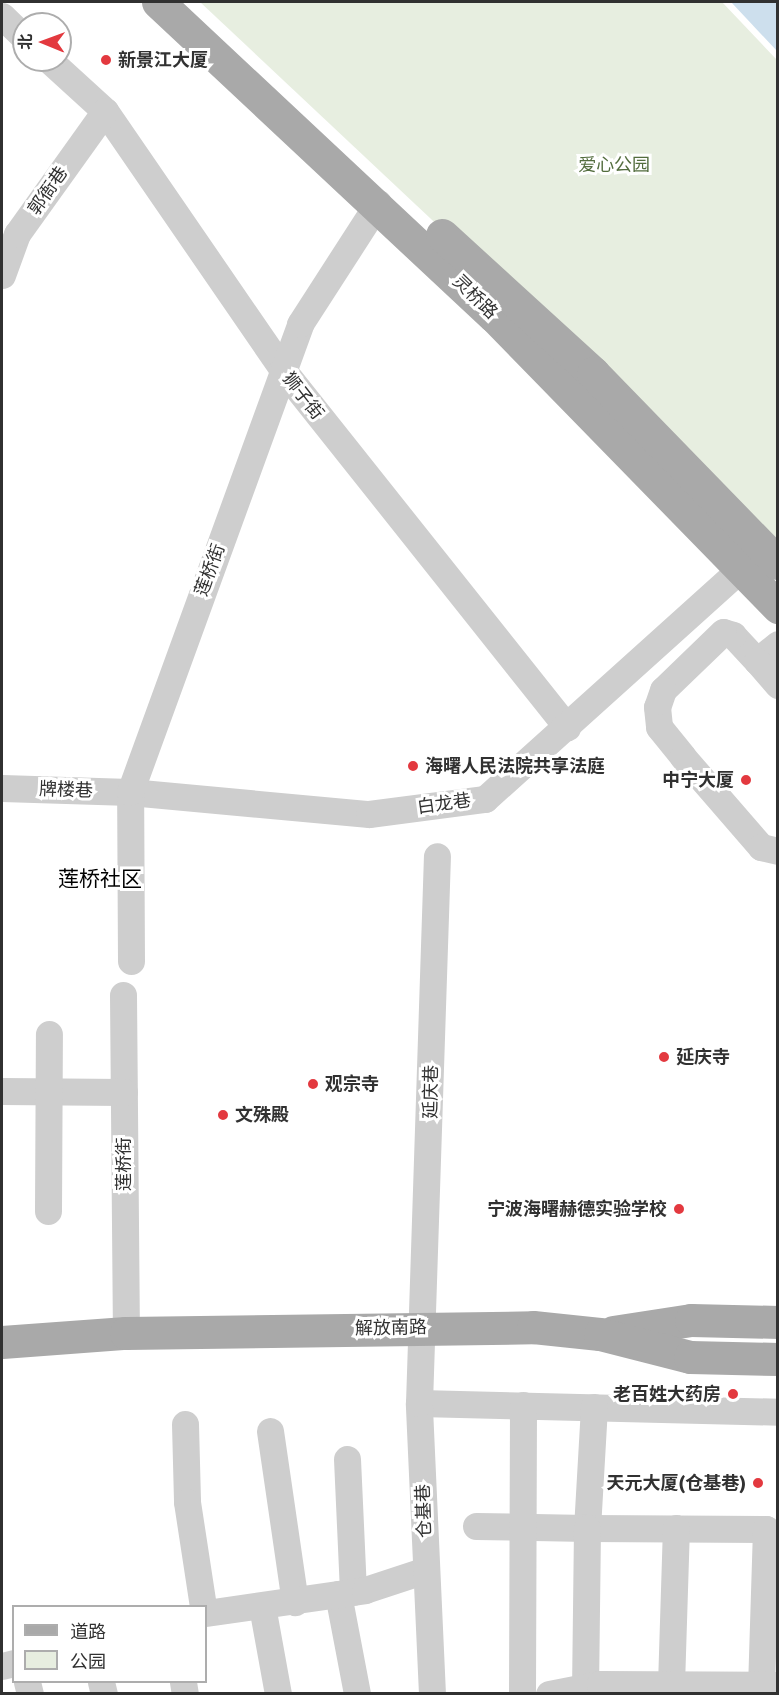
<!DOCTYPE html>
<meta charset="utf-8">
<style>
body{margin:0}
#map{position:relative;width:779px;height:1695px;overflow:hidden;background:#fff;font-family:Signika,"Noto Sans SC",sans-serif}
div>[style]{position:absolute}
.green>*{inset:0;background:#e7eee0}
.water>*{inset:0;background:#cddfed}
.minor>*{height:27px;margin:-13.5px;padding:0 13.5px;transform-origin:13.5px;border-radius:13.5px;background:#cecece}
.major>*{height:33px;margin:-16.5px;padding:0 16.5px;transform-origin:16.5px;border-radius:16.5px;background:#a9a9a9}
.dots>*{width:16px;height:16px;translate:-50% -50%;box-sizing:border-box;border:3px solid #fff;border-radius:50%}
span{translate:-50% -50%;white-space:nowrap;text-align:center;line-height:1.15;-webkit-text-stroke:6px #fff;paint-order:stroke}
.poi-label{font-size:18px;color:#313131;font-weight:700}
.left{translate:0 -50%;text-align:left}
.right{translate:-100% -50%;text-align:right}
.park-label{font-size:18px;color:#536d3e}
.street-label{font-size:18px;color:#313131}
.quarter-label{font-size:21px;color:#000}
.frame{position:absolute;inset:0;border:3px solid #313131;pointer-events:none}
.legend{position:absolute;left:12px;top:1605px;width:195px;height:78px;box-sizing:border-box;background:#fff;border:2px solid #adadad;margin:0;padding:8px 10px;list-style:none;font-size:18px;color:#313131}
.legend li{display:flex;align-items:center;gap:12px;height:30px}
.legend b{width:30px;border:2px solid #adadad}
.north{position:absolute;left:12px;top:12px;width:60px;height:60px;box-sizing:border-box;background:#fff;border:2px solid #adadad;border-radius:50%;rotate:271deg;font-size:16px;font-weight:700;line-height:24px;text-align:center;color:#313131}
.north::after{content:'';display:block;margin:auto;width:21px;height:27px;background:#e3393f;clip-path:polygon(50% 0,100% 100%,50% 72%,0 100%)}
</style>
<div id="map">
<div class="green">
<i style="clip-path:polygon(200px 2px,722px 2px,777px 60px,777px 544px)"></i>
</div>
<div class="water">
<i style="clip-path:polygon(731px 2px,777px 2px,777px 51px)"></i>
</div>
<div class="minor">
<i style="left:2px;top:16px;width:30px;rotate:44deg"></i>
<i style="left:49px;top:60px;width:76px;rotate:42.3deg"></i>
<i style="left:105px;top:111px;width:313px;rotate:55.5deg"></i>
<i style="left:282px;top:369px;width:458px;rotate:51.5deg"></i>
<i style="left:2px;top:275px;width:44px;rotate:-69.9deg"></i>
<i style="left:17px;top:234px;width:151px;rotate:-54.4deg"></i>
<i style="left:778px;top:644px;width:27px;rotate:141deg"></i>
<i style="left:757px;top:661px;width:35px;rotate:-133deg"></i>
<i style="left:733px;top:635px;width:10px;rotate:-163deg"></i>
<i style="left:723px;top:632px;width:83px;rotate:136deg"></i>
<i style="left:663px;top:690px;width:18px;rotate:109deg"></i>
<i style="left:657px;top:707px;width:20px;rotate:84deg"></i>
<i style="left:659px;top:727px;width:38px;rotate:51deg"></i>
<i style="left:683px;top:757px;width:119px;rotate:49.1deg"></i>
<i style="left:761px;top:847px;width:17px;rotate:13deg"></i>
<i style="left:757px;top:661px;width:32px;rotate:49deg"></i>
<i style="left:2px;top:788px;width:128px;rotate:1.8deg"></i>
<i style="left:130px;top:792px;width:240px;rotate:5.3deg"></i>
<i style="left:369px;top:814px;width:117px;rotate:-7.4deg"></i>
<i style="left:485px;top:799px;width:347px;rotate:-42deg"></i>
<i style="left:131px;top:961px;width:169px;rotate:-90.3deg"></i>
<i style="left:130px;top:792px;width:498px;rotate:-70deg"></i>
<i style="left:300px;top:324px;width:144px;rotate:-57.2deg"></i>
<i style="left:123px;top:995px;width:338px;rotate:89.5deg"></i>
<i style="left:2px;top:1091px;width:122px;rotate:0.5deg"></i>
<i style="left:48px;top:1211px;width:177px;rotate:-89.7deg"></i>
<i style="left:419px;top:1403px;width:359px;rotate:1.4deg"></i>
<i style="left:594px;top:1407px;width:121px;rotate:93.3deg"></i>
<i style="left:587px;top:1528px;width:179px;rotate:0.3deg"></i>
<i style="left:766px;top:1529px;width:157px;rotate:91.8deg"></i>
<i style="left:185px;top:1424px;width:78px;rotate:88.5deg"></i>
<i style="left:187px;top:1502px;width:105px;rotate:81.3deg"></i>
<i style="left:270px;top:1431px;width:173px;rotate:81.7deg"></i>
<i style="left:347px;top:1459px;width:133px;rotate:87.4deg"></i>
<i style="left:476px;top:1526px;width:111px;rotate:1deg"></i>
<i style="left:587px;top:1528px;width:159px;rotate:90.7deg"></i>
<i style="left:338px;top:1594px;width:102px;rotate:79.2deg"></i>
<i style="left:262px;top:1606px;width:89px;rotate:79.7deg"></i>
<i style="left:206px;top:1613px;width:161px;rotate:-8.2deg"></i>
<i style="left:365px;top:1590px;width:64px;rotate:-18.2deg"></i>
<i style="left:2px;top:1666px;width:12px;rotate:-14deg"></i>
<i style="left:27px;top:1682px;width:12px;rotate:76deg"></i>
<i style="left:101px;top:1682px;width:12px;rotate:76deg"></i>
<i style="left:183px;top:1682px;width:12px;rotate:81deg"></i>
<i style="left:671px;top:1685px;width:157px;rotate:-88.2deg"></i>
<i style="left:432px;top:1694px;width:291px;rotate:-92.6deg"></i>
<i style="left:419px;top:1403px;width:547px;rotate:-88.12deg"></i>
<i style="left:522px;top:1694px;width:289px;rotate:-89.8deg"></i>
<i style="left:549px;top:1694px;width:52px;rotate:-11.1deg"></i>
<i style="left:600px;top:1684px;width:178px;rotate:0.3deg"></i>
</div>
<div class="major">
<i style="left:158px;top:2px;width:460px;rotate:43.1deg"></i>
<i style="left:494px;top:316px;width:407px;rotate:45.7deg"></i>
<i style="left:442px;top:235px;width:205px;rotate:42.4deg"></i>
<i style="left:593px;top:373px;width:265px;rotate:45.8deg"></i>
<i style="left:613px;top:1332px;width:79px;rotate:-8.7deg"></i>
<i style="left:691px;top:1320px;width:87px;rotate:1.3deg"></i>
<i style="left:2px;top:1342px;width:124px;rotate:-4.2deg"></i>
<i style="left:126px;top:1333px;width:407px;rotate:-0.8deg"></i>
<i style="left:533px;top:1327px;width:67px;rotate:6deg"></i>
<i style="left:600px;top:1334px;width:93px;rotate:14.3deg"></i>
<i style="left:690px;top:1357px;width:88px;rotate:1.3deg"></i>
</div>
<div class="dots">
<i style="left:106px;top:60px;background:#e3393f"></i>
<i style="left:413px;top:766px;background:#e3393f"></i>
<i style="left:746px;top:780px;background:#e3393f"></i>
<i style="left:664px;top:1057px;background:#e3393f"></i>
<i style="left:313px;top:1084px;background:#e3393f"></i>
<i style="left:223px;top:1115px;background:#e3393f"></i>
<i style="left:679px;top:1209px;background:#e3393f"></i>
<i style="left:733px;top:1394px;background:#e3393f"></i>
<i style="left:758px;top:1483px;background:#e3393f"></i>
</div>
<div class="poi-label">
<span class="left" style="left:118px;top:60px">新景江大厦</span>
<span class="left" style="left:425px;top:766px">海曙人民法院共享法庭</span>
<span class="right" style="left:734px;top:780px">中宁大厦</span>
<span class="left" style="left:676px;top:1057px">延庆寺</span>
<span class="left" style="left:325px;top:1084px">观宗寺</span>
<span class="left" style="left:235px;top:1115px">文殊殿</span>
<span class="right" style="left:667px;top:1209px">宁波海曙赫德实验学校</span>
<span class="right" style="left:721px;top:1394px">老百姓大药房</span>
<span class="right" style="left:746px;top:1483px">天元大厦(仓基巷)</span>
</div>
<div class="park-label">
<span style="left:614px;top:165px">爱心公园</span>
</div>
<div class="street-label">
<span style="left:48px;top:191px;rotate:-55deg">郭衙巷</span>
<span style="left:475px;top:297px;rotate:44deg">灵桥路</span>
<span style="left:303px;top:396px;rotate:52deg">狮子街</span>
<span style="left:210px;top:570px;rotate:-70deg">莲桥街</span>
<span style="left:66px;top:790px;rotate:2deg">牌楼巷</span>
<span style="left:444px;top:804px;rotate:-8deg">白龙巷</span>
<span style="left:431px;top:1092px;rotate:-89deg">延庆巷</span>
<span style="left:124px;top:1164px;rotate:-90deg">莲桥街</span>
<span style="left:391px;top:1328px;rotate:-1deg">解放南路</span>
<span style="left:424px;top:1511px;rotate:-92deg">仓基巷</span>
</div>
<div class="quarter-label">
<span style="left:100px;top:879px">莲桥社区</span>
</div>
<div class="frame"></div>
<ul class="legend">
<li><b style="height:8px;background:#a9a9a9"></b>道路</li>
<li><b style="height:16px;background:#e7eee0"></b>公园</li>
</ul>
<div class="north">北</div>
</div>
